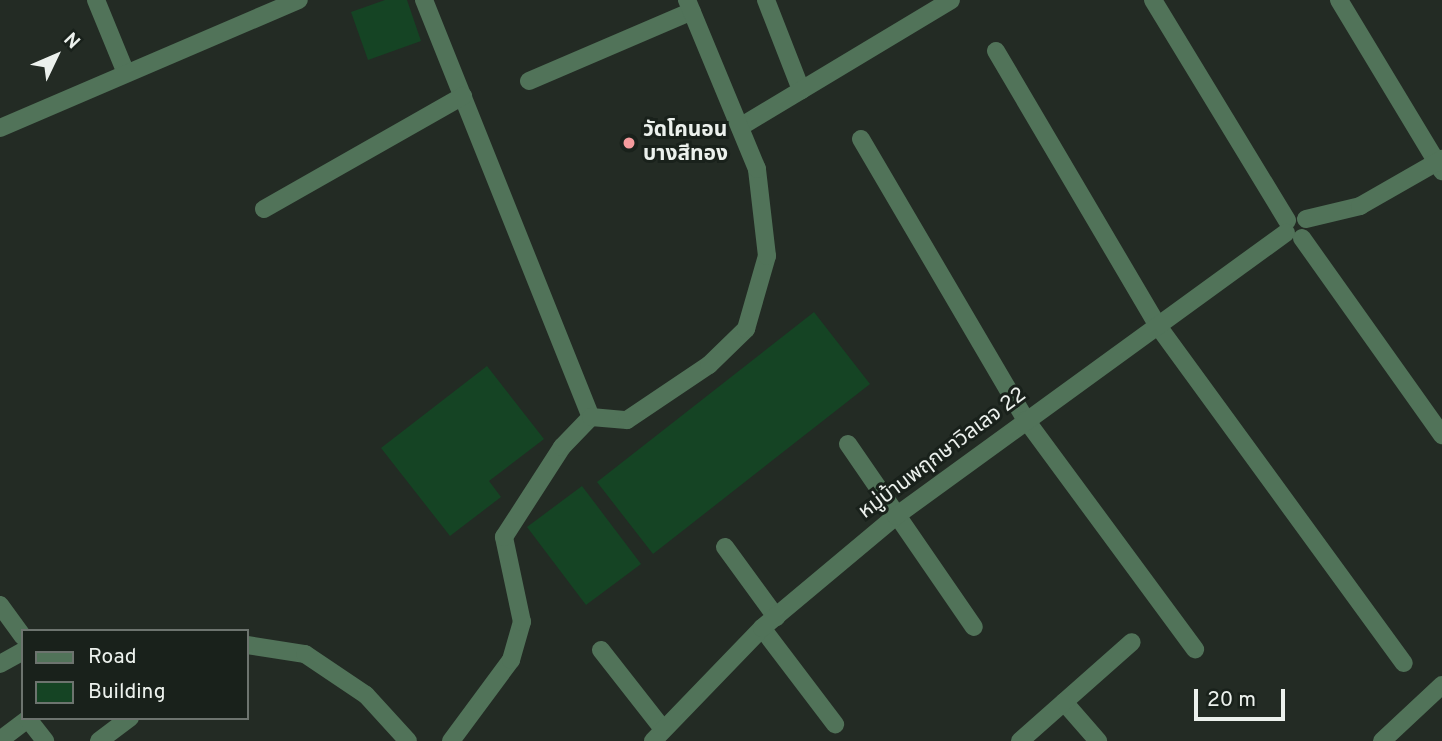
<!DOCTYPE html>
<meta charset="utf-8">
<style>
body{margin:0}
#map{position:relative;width:1442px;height:741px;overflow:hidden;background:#232b24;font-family:Overpass,"Noto Sans Thai",sans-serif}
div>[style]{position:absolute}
.building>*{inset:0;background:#154424}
.minor>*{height:18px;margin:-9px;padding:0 9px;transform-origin:9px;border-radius:9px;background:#517359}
.dots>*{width:19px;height:19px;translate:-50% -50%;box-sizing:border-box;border:4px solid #19211b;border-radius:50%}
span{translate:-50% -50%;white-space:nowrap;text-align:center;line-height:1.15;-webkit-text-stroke:6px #19211b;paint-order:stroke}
.poi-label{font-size:21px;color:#ecf1ed;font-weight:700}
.left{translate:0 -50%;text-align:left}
.street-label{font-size:21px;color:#ecf1ed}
.legend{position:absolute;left:21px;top:629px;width:228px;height:91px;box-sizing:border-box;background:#19211b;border:2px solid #6d746f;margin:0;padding:9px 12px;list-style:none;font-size:21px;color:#ecf1ed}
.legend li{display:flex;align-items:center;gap:14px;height:35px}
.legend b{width:35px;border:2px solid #6d746f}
.north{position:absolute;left:21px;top:21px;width:70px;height:70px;-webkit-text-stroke:5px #19211b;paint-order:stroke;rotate:46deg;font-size:19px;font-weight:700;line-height:28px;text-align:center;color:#ecf1ed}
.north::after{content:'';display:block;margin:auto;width:24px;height:32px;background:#ecf1ed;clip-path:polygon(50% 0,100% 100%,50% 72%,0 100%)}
.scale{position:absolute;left:1194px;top:689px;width:91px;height:32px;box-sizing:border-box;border:4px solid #ecf1ed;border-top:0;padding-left:9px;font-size:21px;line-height:24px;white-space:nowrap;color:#ecf1ed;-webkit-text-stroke:5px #19211b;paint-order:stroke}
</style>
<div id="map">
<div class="building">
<i style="clip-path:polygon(385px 0,407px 0,421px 41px,368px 60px,351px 12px)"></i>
<i style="clip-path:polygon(814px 312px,870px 384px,653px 554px,597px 482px)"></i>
<i style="clip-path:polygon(487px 366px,544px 439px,489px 481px,501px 497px,450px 536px,381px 448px)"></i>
<i style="clip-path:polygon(582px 486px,641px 564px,586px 605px,527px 527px)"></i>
</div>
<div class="minor">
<i style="left:96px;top:0;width:79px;rotate:67.7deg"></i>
<i style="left:424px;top:0;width:449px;rotate:68.2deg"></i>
<i style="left:766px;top:0;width:97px;rotate:68.7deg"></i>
<i style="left:1153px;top:0;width:258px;rotate:58.7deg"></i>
<i style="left:1339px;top:0;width:200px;rotate:58.9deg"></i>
<i style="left:996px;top:51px;width:319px;rotate:59.5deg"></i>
<i style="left:1158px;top:326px;width:417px;rotate:53.9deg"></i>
<i style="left:529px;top:81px;width:177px;rotate:-23.2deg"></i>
<i style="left:740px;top:127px;width:246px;rotate:-31deg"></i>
<i style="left:0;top:128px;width:325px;rotate:-23.2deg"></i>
<i style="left:861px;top:139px;width:326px;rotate:59.6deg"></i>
<i style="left:1026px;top:420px;width:285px;rotate:53.6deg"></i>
<i style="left:264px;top:209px;width:229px;rotate:-29.6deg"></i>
<i style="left:1306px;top:219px;width:56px;rotate:-13.5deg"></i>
<i style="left:1360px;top:206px;width:95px;rotate:-29.8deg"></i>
<i style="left:1302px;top:238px;width:242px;rotate:54.6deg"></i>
<i style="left:848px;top:444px;width:222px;rotate:55.5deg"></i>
<i style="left:725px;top:547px;width:87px;rotate:53.9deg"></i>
<i style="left:0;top:605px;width:39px;rotate:54deg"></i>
<i style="left:762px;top:628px;width:121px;rotate:52.8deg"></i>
<i style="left:247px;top:645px;width:59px;rotate:8.8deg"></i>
<i style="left:305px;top:654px;width:73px;rotate:33.9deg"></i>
<i style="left:366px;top:695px;width:62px;rotate:47.6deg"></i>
<i style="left:601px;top:650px;width:100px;rotate:51.9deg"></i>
<i style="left:0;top:664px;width:26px;rotate:-29deg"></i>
<i style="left:1064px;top:702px;width:52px;rotate:48.9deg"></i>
<i style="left:0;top:740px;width:35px;rotate:-37deg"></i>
<i style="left:28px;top:719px;width:28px;rotate:52deg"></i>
<i style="left:99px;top:741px;width:39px;rotate:-37deg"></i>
<i style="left:451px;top:741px;width:101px;rotate:-53.5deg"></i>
<i style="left:511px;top:660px;width:40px;rotate:-74deg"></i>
<i style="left:522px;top:622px;width:87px;rotate:-102deg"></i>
<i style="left:504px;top:537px;width:107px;rotate:-57.2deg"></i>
<i style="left:562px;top:447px;width:42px;rotate:-46deg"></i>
<i style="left:591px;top:417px;width:36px;rotate:5deg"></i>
<i style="left:627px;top:420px;width:99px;rotate:-33.9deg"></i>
<i style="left:709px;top:365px;width:52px;rotate:-44.2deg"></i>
<i style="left:746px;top:329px;width:76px;rotate:-74deg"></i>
<i style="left:767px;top:256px;width:88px;rotate:-96.6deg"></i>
<i style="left:757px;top:169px;width:183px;rotate:-112.5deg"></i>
<i style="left:653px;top:741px;width:157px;rotate:-46deg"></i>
<i style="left:762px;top:628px;width:175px;rotate:-39.9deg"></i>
<i style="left:896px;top:516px;width:482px;rotate:-36deg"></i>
<i style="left:1020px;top:741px;width:149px;rotate:-41.5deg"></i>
<i style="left:1382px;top:741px;width:82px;rotate:-43deg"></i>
</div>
<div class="dots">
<i style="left:629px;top:143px;background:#f59b9d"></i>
</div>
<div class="poi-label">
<span class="left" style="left:643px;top:143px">วัดโคนอน<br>บางสีทอง</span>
</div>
<div class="street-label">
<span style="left:943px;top:454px;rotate:-37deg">หมู่บ้านพฤกษาวิลเลจ 22</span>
</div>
<ul class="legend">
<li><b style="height:9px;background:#517359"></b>Road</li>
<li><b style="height:19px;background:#154424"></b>Building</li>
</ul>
<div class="north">N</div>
<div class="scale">20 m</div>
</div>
